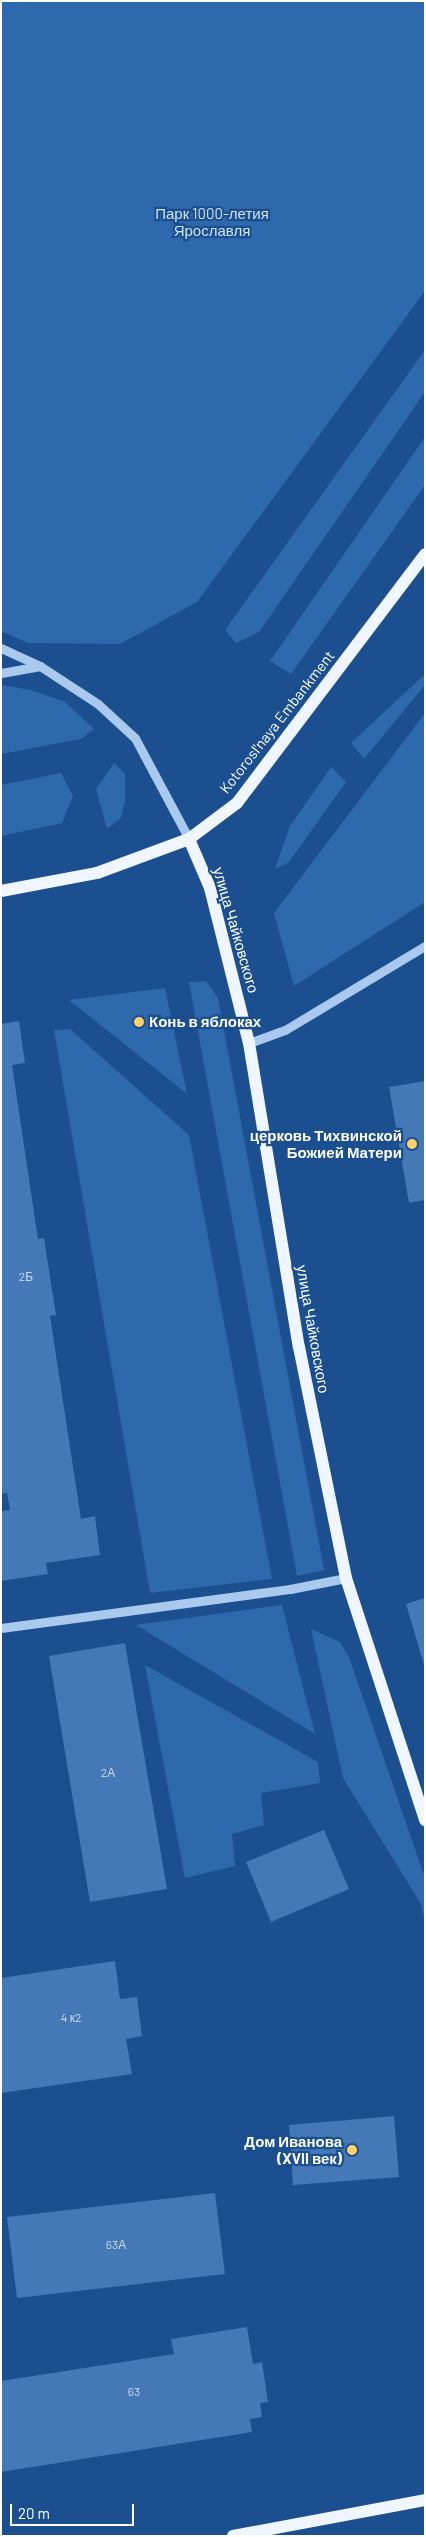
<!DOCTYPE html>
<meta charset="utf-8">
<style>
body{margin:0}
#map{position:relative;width:426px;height:2537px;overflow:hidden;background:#1b4f8f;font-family:Barlow,sans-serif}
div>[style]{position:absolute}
.green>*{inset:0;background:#2e69ad}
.building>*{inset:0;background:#4478b7}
.minor>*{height:9px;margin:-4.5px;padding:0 4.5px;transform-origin:4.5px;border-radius:4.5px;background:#a9c9ee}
.major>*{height:12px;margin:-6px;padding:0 6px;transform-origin:6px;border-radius:6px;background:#f0f6ff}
.dots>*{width:14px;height:14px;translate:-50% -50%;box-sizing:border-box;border:2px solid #1b4f8f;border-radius:50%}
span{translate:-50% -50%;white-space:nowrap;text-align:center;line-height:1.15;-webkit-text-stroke:4.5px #1b4f8f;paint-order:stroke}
.number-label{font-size:12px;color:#d0dded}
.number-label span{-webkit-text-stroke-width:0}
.park-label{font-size:15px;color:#cfe3fa}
.street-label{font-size:15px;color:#fff}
.poi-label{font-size:15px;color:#fff;font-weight:700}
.left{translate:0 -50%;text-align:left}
.right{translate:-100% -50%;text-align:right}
.frame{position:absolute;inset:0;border:2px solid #fff;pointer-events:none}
.scale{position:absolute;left:10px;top:2504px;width:124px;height:22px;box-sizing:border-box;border:2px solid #fff;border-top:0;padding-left:6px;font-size:15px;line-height:18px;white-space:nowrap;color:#fff;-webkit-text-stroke:4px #1b4f8f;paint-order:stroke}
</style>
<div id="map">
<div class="green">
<i style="clip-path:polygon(1px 1px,425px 1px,425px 291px,197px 602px,120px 644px,28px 643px,1px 631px)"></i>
<i style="clip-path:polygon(425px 350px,425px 392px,259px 632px,236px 643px,225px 630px)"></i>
<i style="clip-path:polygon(425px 437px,425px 485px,291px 674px,270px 661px)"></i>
<i style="clip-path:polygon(425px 674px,425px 685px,364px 759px,351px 743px)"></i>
<i style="clip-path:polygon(1px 685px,31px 690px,65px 702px,94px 729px,81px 739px,1px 754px)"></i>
<i style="clip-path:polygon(425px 713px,425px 902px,294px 986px,274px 913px)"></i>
<i style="clip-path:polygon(114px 763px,125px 774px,125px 801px,121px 818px,107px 829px,96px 789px)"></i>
<i style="clip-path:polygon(331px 767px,346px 782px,289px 862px,275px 869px,290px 826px)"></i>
<i style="clip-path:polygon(61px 773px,73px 796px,62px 823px,1px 836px,1px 785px)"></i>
<i style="clip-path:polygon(206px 981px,218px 998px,324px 1570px,297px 1576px,189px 982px)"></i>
<i style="clip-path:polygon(165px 988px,187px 1094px,69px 1000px)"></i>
<i style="clip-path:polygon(70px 1029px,189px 1135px,272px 1579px,150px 1593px,54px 1030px)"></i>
<i style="clip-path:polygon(282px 1605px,315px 1734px,136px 1625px)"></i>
<i style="clip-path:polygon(311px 1629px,340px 1642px,349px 1657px,425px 1878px,425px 1922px,421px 1904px,343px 1778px)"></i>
<i style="clip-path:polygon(145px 1665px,318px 1762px,320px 1783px,261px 1793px,264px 1825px,232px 1834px,235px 1866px,185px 1878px)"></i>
</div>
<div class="building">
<i style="clip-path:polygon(19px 1021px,25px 1063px,12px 1065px,38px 1239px,44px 1238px,56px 1315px,50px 1316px,81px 1519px,95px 1516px,100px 1555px,46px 1563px,48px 1574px,1px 1581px,1px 1511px,10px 1510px,7px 1493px,1px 1494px,1px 1024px)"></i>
<i style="clip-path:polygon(425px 1081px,425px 1200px,409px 1203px,389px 1087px)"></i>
<i style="clip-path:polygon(425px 1598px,425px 1665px,424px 1665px,406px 1604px)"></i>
<i style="clip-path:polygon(125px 1643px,167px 1889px,90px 1902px,49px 1656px)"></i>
<i style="clip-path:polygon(324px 1830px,349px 1889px,271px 1922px,246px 1862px)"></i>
<i style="clip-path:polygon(115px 1961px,120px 1999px,137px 1997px,142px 2036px,126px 2039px,132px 2074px,1px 2093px,1px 1978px)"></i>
<i style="clip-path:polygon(394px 2116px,399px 2177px,293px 2185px,289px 2125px)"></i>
<i style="clip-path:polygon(215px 2193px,225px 2274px,17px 2298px,7px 2217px)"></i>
<i style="clip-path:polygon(247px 2327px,253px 2364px,262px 2362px,268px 2402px,260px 2403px,262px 2417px,250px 2419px,252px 2432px,1px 2472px,1px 2381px,174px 2354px,171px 2339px)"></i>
</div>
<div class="minor">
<i style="left:1px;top:648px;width:43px;rotate:24.8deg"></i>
<i style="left:40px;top:666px;width:69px;rotate:33.2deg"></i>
<i style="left:98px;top:704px;width:50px;rotate:42.6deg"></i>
<i style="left:135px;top:738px;width:115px;rotate:61.9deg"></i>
<i style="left:1px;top:673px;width:40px;rotate:-10deg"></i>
<i style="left:249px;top:1043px;width:38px;rotate:-20deg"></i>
<i style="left:285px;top:1030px;width:163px;rotate:-31deg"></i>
<i style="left:1px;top:1628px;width:292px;rotate:-7.7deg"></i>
<i style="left:290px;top:1589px;width:57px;rotate:-11.1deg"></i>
</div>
<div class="major">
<i style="left:189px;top:839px;width:53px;rotate:66.8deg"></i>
<i style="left:210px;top:888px;width:160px;rotate:75.9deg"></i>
<i style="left:249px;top:1043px;width:308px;rotate:80.7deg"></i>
<i style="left:299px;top:1347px;width:236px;rotate:78.5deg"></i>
<i style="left:346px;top:1578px;width:255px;rotate:71.9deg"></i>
<i style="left:1px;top:891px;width:98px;rotate:-10.6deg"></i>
<i style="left:97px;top:873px;width:98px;rotate:-20.3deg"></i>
<i style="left:189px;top:839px;width:60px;rotate:-36.9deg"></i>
<i style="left:237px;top:803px;width:312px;rotate:-52.9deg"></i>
<i style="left:233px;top:2536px;width:195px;rotate:-10.6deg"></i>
</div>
<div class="dots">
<i style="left:139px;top:1022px;background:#ffd166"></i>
<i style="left:412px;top:1144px;background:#ffd166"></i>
<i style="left:352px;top:2150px;background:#ffd166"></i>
</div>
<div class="number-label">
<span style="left:26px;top:1277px">2Б</span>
<span style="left:108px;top:1773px">2А</span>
<span style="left:71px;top:2018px">4 к2</span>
<span style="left:116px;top:2245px">63А</span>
<span style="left:134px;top:2392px">63</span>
</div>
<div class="park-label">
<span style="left:212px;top:222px">Парк 1000-летия<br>Ярославля</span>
</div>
<div class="street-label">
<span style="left:277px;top:722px;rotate:-52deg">Kotorosl'naya Embankment</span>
<span style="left:236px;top:930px;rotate:74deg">улица Чайковского</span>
<span style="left:313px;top:1329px;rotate:80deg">улица Чайковского</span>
</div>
<div class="poi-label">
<span class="left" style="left:149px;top:1022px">Конь в яблоках</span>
<span class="right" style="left:402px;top:1144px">церковь Тихвинской<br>Божией Матери</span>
<span class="right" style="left:342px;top:2150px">Дом Иванова<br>(XVII век)</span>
</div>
<div class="frame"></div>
<div class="scale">20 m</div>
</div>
